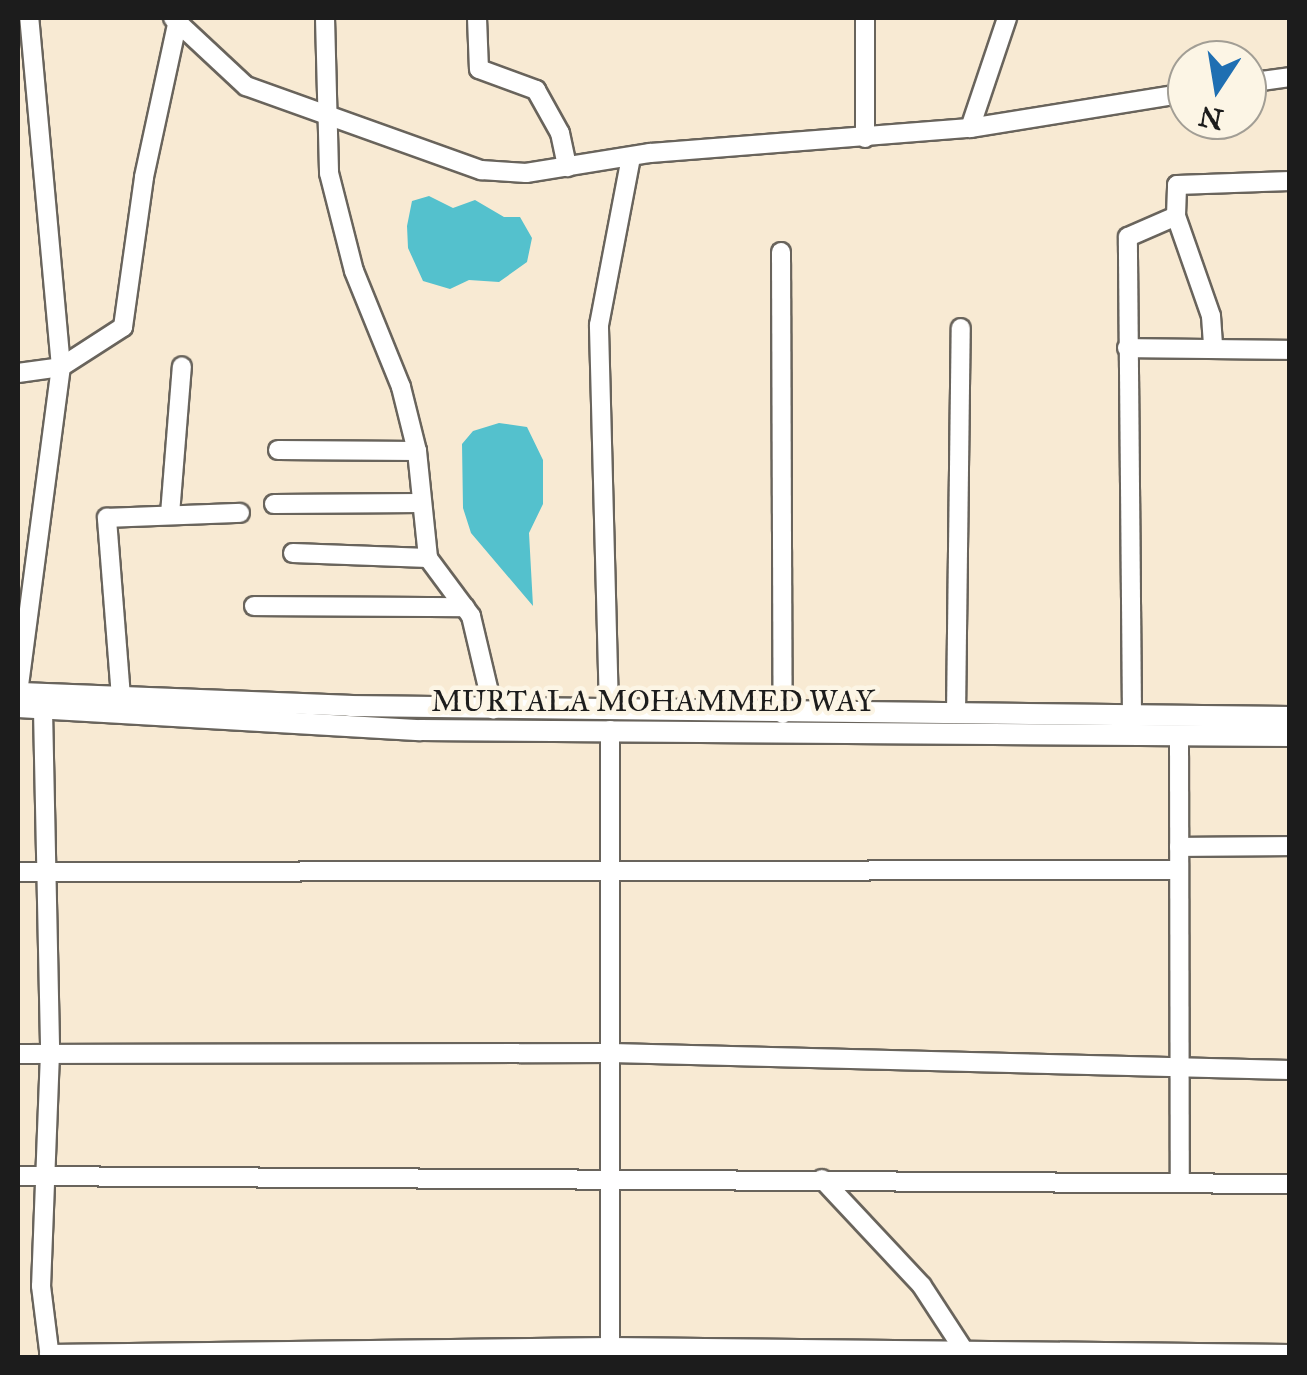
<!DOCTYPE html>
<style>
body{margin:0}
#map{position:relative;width:1307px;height:1375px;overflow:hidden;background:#f8ead3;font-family:"IM FELL Great Primer",serif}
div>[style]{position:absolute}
.water>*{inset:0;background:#54c1cd}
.roads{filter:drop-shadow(2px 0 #69645c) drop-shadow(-2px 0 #69645c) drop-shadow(0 2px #69645c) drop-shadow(0 -2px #69645c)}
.minor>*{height:18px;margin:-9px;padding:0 9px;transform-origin:9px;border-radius:9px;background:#fff}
.major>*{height:20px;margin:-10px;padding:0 10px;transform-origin:10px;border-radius:10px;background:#fff}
span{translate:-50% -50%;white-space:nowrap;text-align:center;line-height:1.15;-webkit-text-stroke:9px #fcf5e5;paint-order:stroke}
.street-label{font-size:30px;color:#1c1c1c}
.frame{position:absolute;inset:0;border:20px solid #1c1c1c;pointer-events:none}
.north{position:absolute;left:1167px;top:40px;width:100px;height:100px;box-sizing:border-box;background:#fcf5e5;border:2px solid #a29e95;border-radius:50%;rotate:192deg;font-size:28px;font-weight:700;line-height:40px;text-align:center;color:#1c1c1c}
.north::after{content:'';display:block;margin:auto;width:35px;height:45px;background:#1f6fb2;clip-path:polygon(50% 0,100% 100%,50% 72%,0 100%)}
</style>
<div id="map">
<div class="water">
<i style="clip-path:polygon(429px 196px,453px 208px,475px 200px,504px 217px,520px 217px,532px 238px,527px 262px,499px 282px,469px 280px,450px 289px,423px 281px,408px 248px,407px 226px,412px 201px)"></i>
<i style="clip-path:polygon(499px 423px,527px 427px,543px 460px,543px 504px,529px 533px,533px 606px,471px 533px,463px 508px,462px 444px,473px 431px)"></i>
</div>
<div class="roads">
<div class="minor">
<i style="left:173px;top:18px;width:100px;rotate:43deg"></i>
<i style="left:246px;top:86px;width:250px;rotate:19.7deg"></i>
<i style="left:481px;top:170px;width:45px;rotate:3.8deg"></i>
<i style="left:526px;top:173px;width:126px;rotate:-9.2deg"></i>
<i style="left:650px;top:153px;width:321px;rotate:-4.5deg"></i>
<i style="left:970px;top:128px;width:220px;rotate:-9.2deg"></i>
<i style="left:325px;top:18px;width:155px;rotate:88.5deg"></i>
<i style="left:329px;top:173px;width:101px;rotate:75.7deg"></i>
<i style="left:354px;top:271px;width:125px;rotate:67.9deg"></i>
<i style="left:401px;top:387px;width:66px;rotate:76deg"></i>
<i style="left:417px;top:451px;width:108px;rotate:84.1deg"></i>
<i style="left:428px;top:558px;width:72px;rotate:53.4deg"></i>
<i style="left:471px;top:616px;width:96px;rotate:76.7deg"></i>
<i style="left:477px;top:18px;width:51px;rotate:87.8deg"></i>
<i style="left:479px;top:69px;width:61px;rotate:20.2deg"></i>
<i style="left:536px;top:90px;width:49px;rotate:60.8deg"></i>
<i style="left:560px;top:133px;width:35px;rotate:78deg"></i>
<i style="left:865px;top:18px;width:120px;rotate:90deg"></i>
<i style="left:1247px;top:83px;width:43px;rotate:-7.9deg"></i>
<i style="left:970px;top:128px;width:116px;rotate:-71.4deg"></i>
<i style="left:1176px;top:216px;width:106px;rotate:70.7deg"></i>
<i style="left:1211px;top:316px;width:32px;rotate:86deg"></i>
<i style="left:781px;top:252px;width:462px;rotate:89.8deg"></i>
<i style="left:1127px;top:348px;width:163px;rotate:0.7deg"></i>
<i style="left:18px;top:373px;width:43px;rotate:-7.9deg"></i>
<i style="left:61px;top:367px;width:74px;rotate:-32.8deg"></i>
<i style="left:123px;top:327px;width:151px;rotate:-82deg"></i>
<i style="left:144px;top:177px;width:157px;rotate:-77.8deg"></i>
<i style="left:278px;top:450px;width:139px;rotate:0.4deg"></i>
<i style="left:274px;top:504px;width:147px;rotate:-0.4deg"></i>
<i style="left:170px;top:514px;width:148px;rotate:-85.4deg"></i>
<i style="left:293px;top:553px;width:135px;rotate:2.1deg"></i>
<i style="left:254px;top:606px;width:211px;rotate:0.3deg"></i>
<i style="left:18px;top:693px;width:329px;rotate:-82.5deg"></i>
<i style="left:61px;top:367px;width:350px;rotate:-95.2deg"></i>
<i style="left:121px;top:697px;width:180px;rotate:-94.5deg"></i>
<i style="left:107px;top:518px;width:133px;rotate:-2.2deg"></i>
<i style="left:43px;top:710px;width:343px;rotate:88.8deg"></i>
<i style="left:50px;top:1053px;width:233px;rotate:92.2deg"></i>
<i style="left:41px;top:1286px;width:73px;rotate:82.9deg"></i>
<i style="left:609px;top:710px;width:385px;rotate:-91.5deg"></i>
<i style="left:599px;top:325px;width:170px;rotate:-79.2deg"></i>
<i style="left:956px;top:714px;width:386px;rotate:-89.3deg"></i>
<i style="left:1132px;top:714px;width:477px;rotate:-90.5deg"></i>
<i style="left:1128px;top:237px;width:52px;rotate:-23.6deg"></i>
<i style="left:1176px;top:216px;width:31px;rotate:-88deg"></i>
<i style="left:1177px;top:185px;width:113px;rotate:-2deg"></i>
<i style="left:610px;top:730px;width:627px;rotate:90deg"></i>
<i style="left:1179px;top:735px;width:448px;rotate:89.9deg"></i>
<i style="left:1179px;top:847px;width:111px;rotate:-0.5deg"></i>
<i style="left:18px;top:872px;width:1161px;rotate:-0.1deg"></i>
<i style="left:18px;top:1054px;width:593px;rotate:-0.1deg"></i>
<i style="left:611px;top:1053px;width:679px;rotate:1.43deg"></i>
<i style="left:18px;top:1176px;width:1272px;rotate:0.36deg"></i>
<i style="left:822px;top:1179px;width:146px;rotate:46.9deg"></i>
<i style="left:922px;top:1286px;width:75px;rotate:56.9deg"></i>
<i style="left:49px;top:1354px;width:561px;rotate:-0.71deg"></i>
<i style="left:610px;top:1347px;width:680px;rotate:0.59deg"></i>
</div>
<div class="major">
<i style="left:18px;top:693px;width:332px;rotate:2.2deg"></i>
<i style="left:350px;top:706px;width:940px;rotate:0.67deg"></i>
<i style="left:18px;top:707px;width:403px;rotate:3.3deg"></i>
<i style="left:420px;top:730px;width:870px;rotate:0.4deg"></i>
</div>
</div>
<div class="street-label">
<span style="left:653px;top:701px">MURTALA MOHAMMED WAY</span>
</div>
<div class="frame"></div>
<div class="north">N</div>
</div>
